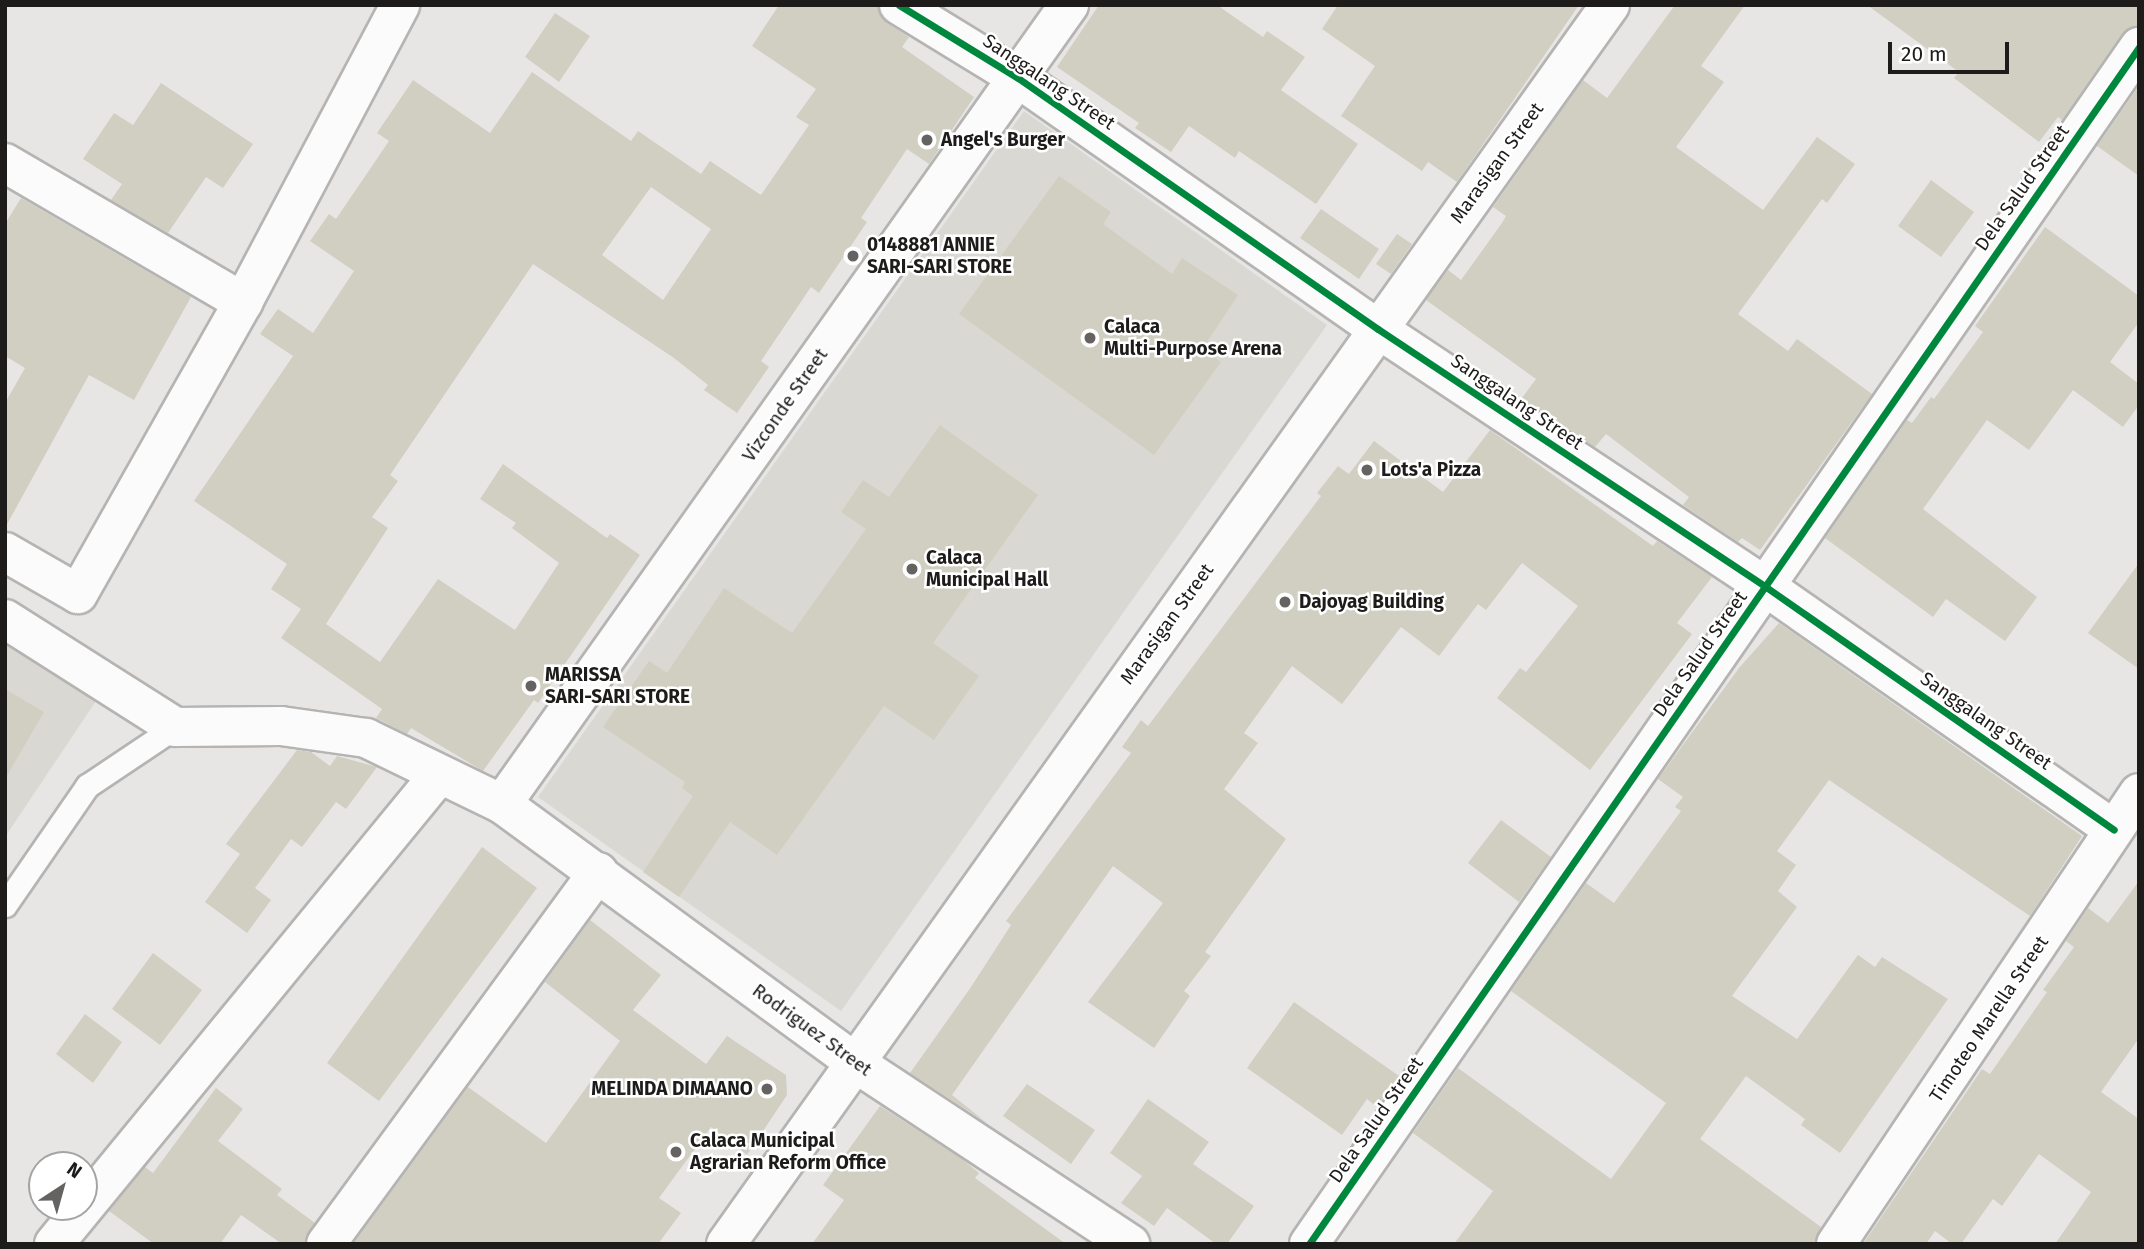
<!DOCTYPE html>
<style>
body{margin:0}
#map{position:relative;width:2144px;height:1249px;overflow:hidden;background:#e7e6e5;font-family:"Fira Sans",sans-serif}
div>[style]{position:absolute}
.built>*{inset:0;background:#dad8d2}
.building>*{inset:0;background:#d1cfc2}
.roads{filter:drop-shadow(2px 0 #b5b4b3) drop-shadow(-2px 0 #b5b4b3) drop-shadow(0 2px #b5b4b3) drop-shadow(0 -2px #b5b4b3)}
.lane>*{height:23px;margin:-11.5px;padding:0 11.5px;transform-origin:11.5px;border-radius:11.5px;background:#fbfbfb}
.street>*{height:38px;margin:-19px;padding:0 19px;transform-origin:19px;border-radius:19px;background:#fbfbfb}
.secondary>*{height:38px;margin:-19px;padding:0 19px;transform-origin:19px;border-radius:19px;background:#fbfbfb}
.cycleway>*{height:7px;margin:-3.5px;padding:0 3.5px;transform-origin:3.5px;border-radius:3.5px;background:#00873e}
.dots>*{width:19px;height:19px;translate:-50% -50%;box-sizing:border-box;border:4px solid #fff;border-radius:50%}
span{translate:-50% -50%;white-space:nowrap;text-align:center;line-height:1.15;-webkit-text-stroke:5px #fff;paint-order:stroke}
.street-label{font-size:19px;color:#1d1c1b}
.poi-label{font-size:19px;color:#1d1c1b;font-weight:700}
.left{translate:0 -50%;text-align:left}
.right{translate:-100% -50%;text-align:right}
.frame{position:absolute;inset:0;border:7px solid #1d1c1b;pointer-events:none}
.north{position:absolute;left:28px;top:1151px;width:70px;height:70px;box-sizing:border-box;background:#fff;border:2px solid #a5a4a4;border-radius:50%;rotate:36deg;font-size:19px;font-weight:700;line-height:28px;text-align:center;color:#1d1c1b}
.north::after{content:'';display:block;margin:auto;width:24px;height:32px;background:#646362;clip-path:polygon(50% 0,100% 100%,50% 72%,0 100%)}
.scale{position:absolute;left:1888px;top:42px;width:121px;height:32px;box-sizing:border-box;border:4px solid #1d1c1b;border-top:0;padding-left:9px;font-size:21px;line-height:24px;white-space:nowrap;color:#1d1c1b;-webkit-text-stroke:5px #fff;paint-order:stroke}
</style>
<div id="map">
<div class="built">
<i style="clip-path:polygon(1024px 111px,1327px 325px,841px 1011px,538px 797px)"></i>
<i style="clip-path:polygon(5px 639px,100px 695px,5px 837px)"></i>
</div>
<div class="building">
<i style="clip-path:polygon(evenodd,779px 5px,877px 5px,887px 23px,909px 37px,902px 47px,974px 97px,929px 164px,907px 149px,861px 218px,867px 222px,819px 293px,811px 287px,761px 361px,769px 367px,737px 413px,704px 390px,708px 385px,674px 358px,533px 264px,390px 475px,398px 481px,372px 517px,388px 528px,326px 624px,380px 662px,438px 579px,515px 630px,559px 563px,512px 528px,516px 523px,480px 499px,503px 464px,607px 538px,610px 534px,640px 555px,538px 703px,534px 700px,483px 771px,411px 728px,407px 734px,376px 718px,382px 709px,281px 638px,301px 609px,271px 589px,287px 564px,194px 501px,293px 356px,260px 334px,278px 309px,313px 333px,354px 271px,310px 241px,329px 214px,336px 219px,389px 141px,377px 133px,413px 80px,490px 133px,532px 72px,631px 141px,638px 131px,701px 174px,710px 161px,761px 195px,809px 125px,796px 117px,816px 89px,752px 46px,779px 5px,651px 187px,711px 229px,663px 300px,602px 255px,651px 187px)"></i>
<i style="clip-path:polygon(1099px 5px,1217px 5px,1263px 37px,1267px 31px,1305px 57px,1281px 90px,1358px 144px,1316px 204px,1239px 151px,1235px 158px,1189px 126px,1171px 152px,1135px 128px,1139px 123px,1057px 67px)"></i>
<i style="clip-path:polygon(1338px 5px,1579px 5px,1457px 182px,1428px 162px,1422px 171px,1341px 116px,1375px 66px,1322px 29px)"></i>
<i style="clip-path:polygon(1675px 5px,1745px 5px,1701px 66px,1724px 82px,1676px 147px,1763px 210px,1817px 137px,1855px 164px,1827px 203px,1822px 199px,1738px 314px,1788px 351px,1797px 339px,1872px 394px,1760px 550px,1742px 538px,1738px 542px,1683px 505px,1689px 497px,1606px 434px,1595px 447px,1522px 398px,1536px 379px,1426px 300px,1448px 270px,1461px 280px,1502px 223px,1506px 216px,1493px 207px,1583px 80px,1607px 98px)"></i>
<i style="clip-path:polygon(1867px 5px,2139px 5px,2139px 25px,2121px 35px,2062px 120px,2058px 117px,2039px 142px,1954px 78px,1959px 72px)"></i>
<i style="clip-path:polygon(555px 13px,590px 36px,559px 82px,525px 57px)"></i>
<i style="clip-path:polygon(161px 83px,253px 144px,223px 188px,206px 177px,168px 233px,111px 200px,122px 184px,83px 159px,114px 113px,133px 125px)"></i>
<i style="clip-path:polygon(2139px 86px,2139px 176px,2097px 146px)"></i>
<i style="clip-path:polygon(1059px 176px,1111px 212px,1103px 224px,1172px 274px,1182px 258px,1238px 295px,1203px 348px,1221px 362px,1154px 455px,959px 314px)"></i>
<i style="clip-path:polygon(1931px 180px,1974px 212px,1941px 257px,1898px 226px)"></i>
<i style="clip-path:polygon(21px 198px,191px 297px,134px 400px,89px 375px,5px 528px,5px 403px,25px 368px,5px 356px,5px 224px)"></i>
<i style="clip-path:polygon(1321px 209px,1379px 249px,1359px 279px,1300px 238px)"></i>
<i style="clip-path:polygon(2045px 227px,2139px 296px,2139px 322px,2110px 362px,2139px 384px,2139px 405px,2123px 427px,2073px 390px,2029px 450px,1987px 420px,1923px 509px,2037px 597px,2005px 641px,1946px 599px,1933px 617px,1825px 538px,1907px 420px,1912px 423px,1931px 397px,1934px 399px,1983px 332px,1975px 326px)"></i>
<i style="clip-path:polygon(1397px 234px,1412px 244px,1391px 274px,1376px 264px)"></i>
<i style="clip-path:polygon(940px 425px,1038px 495px,933px 643px,979px 676px,934px 740px,884px 706px,777px 855px,730px 822px,679px 897px,643px 872px,693px 796px,682px 788px,685px 782px,603px 727px,649px 661px,667px 673px,724px 588px,792px 633px,866px 529px,841px 512px,863px 480px,889px 497px)"></i>
<i style="clip-path:polygon(1490px 430px,1653px 546px,1657px 541px,1712px 577px,1677px 623px,1692px 634px,1590px 770px,1497px 698px,1520px 668px,1526px 672px,1578px 606px,1522px 563px,1486px 610px,1478px 604px,1439px 656px,1401px 627px,1342px 704px,1292px 666px,1244px 733px,1258px 743px,1224px 789px,1286px 839px,1205px 952px,1211px 956px,1184px 991px,1190px 996px,1154px 1048px,1088px 1002px,1163px 903px,1113px 866px,952px 1095px,987px 1123px,910px 1073px,971px 987px,1011px 925px,1006px 921px,1131px 753px,1122px 747px,1141px 720px,1148px 726px,1321px 496px,1317px 493px,1338px 466px,1349px 474px,1374px 441px,1443px 492px)"></i>
<i style="clip-path:polygon(2139px 563px,2139px 669px,2088px 633px)"></i>
<i style="clip-path:polygon(1779px 623px,2082px 836px,2030px 916px,1829px 780px,1777px 851px,1796px 865px,1778px 891px,1797px 907px,1732px 996px,1797px 1039px,1858px 955px,1875px 967px,1882px 957px,1948px 999px,1840px 1153px,1801px 1125px,1805px 1119px,1746px 1076px,1700px 1139px,1821px 1227px,1814px 1244px,1454px 1244px,1493px 1191px,1413px 1133px,1458px 1068px,1611px 1179px,1666px 1103px,1511px 991px,1586px 883px,1614px 903px,1681px 811px,1675px 807px,1683px 797px,1658px 779px,1739px 668px)"></i>
<i style="clip-path:polygon(5px 689px,44px 712px,5px 779px)"></i>
<i style="clip-path:polygon(297px 750px,311px 752px,330px 766px,337px 756px,377px 767px,346px 809px,336px 802px,302px 847px,291px 839px,255px 888px,271px 900px,247px 933px,205px 902px,240px 854px,226px 844px)"></i>
<i style="clip-path:polygon(1501px 820px,1551px 857px,1519px 902px,1468px 863px)"></i>
<i style="clip-path:polygon(482px 847px,537px 888px,379px 1101px,327px 1063px)"></i>
<i style="clip-path:polygon(2139px 881px,2139px 1038px,2101px 1092px,2139px 1119px,2139px 1244px,2055px 1244px,2091px 1192px,2039px 1154px,2002px 1206px,1993px 1199px,1961px 1244px,1952px 1244px,1935px 1231px,1926px 1244px,1863px 1244px,1982px 1069px,1990px 1074px,2047px 992px,2043px 990px,2074px 947px,2066px 941px,2088px 908px,2108px 923px)"></i>
<i style="clip-path:polygon(590px 920px,661px 975px,633px 1010px,706px 1064px,727px 1036px,786px 1075px,787px 1095px,747px 1155px,711px 1127px,659px 1198px,681px 1213px,658px 1244px,353px 1244px,468px 1087px,546px 1143px,620px 1041px,545px 982px)"></i>
<i style="clip-path:polygon(153px 953px,202px 990px,160px 1045px,112px 1009px)"></i>
<i style="clip-path:polygon(1294px 1002px,1399px 1076px,1377px 1107px,1367px 1099px,1342px 1135px,1247px 1068px)"></i>
<i style="clip-path:polygon(85px 1014px,122px 1042px,93px 1083px,56px 1054px)"></i>
<i style="clip-path:polygon(1027px 1084px,1095px 1130px,1071px 1164px,1003px 1116px)"></i>
<i style="clip-path:polygon(216px 1088px,243px 1109px,218px 1141px,282px 1189px,277px 1195px,315px 1223px,304px 1244px,282px 1244px,241px 1215px,220px 1244px,154px 1244px,109px 1211px,145px 1167px,153px 1173px)"></i>
<i style="clip-path:polygon(1148px 1099px,1209px 1142px,1193px 1164px,1254px 1206px,1227px 1244px,1216px 1244px,1167px 1208px,1154px 1226px,1121px 1203px,1142px 1176px,1110px 1153px)"></i>
<i style="clip-path:polygon(880px 1106px,962px 1159px,979px 1173px,975px 1178px,1066px 1244px,812px 1244px,844px 1200px,823px 1185px)"></i>
</div>
<div class="roads">
<div class="lane">
<i style="left:5px;top:905px;width:145px;rotate:-55.4deg"></i>
<i style="left:87px;top:786px;width:106px;rotate:-33.8deg"></i>
</div>
<div class="street">
<i style="left:899px;top:5px;width:140px;rotate:31.5deg"></i>
<i style="left:1018px;top:78px;width:439px;rotate:34.9deg"></i>
<i style="left:1378px;top:329px;width:466px;rotate:33.6deg"></i>
<i style="left:1766px;top:587px;width:424px;rotate:34.9deg"></i>
<i style="left:5px;top:163px;width:276px;rotate:30.3deg"></i>
<i style="left:5px;top:552px;width:84px;rotate:29.9deg"></i>
<i style="left:78px;top:594px;width:335px;rotate:-60.5deg"></i>
<i style="left:243px;top:302px;width:336px;rotate:-62.1deg"></i>
<i style="left:854px;top:1062px;width:331px;rotate:33.4deg"></i>
<i style="left:54px;top:1244px;width:607px;rotate:-50.62deg"></i>
<i style="left:326px;top:1244px;width:461px;rotate:-53.8deg"></i>
<i style="left:1309px;top:1244px;width:1457px;rotate:-55.26deg"></i>
<i style="left:1836px;top:1244px;width:543px;rotate:-56.11deg"></i>
</div>
<div class="secondary">
<i style="left:5px;top:619px;width:201px;rotate:32.4deg"></i>
<i style="left:175px;top:727px;width:106px;rotate:-0.5deg"></i>
<i style="left:281px;top:726px;width:86px;rotate:8deg"></i>
<i style="left:366px;top:738px;width:151px;rotate:25.9deg"></i>
<i style="left:502px;top:804px;width:436px;rotate:36.2deg"></i>
<i style="left:502px;top:804px;width:980px;rotate:-54.64deg"></i>
<i style="left:726px;top:1244px;width:1522px;rotate:-54.49deg"></i>
</div>
</div>
<div class="cycleway">
<i style="left:899px;top:5px;width:140px;rotate:31.5deg"></i>
<i style="left:1018px;top:78px;width:439px;rotate:34.9deg"></i>
<i style="left:1378px;top:329px;width:466px;rotate:33.6deg"></i>
<i style="left:1766px;top:587px;width:424px;rotate:34.9deg"></i>
<i style="left:1309px;top:1244px;width:1457px;rotate:-55.26deg"></i>
</div>
<div class="dots">
<i style="left:927px;top:140px;background:#646362"></i>
<i style="left:853px;top:256px;background:#646362"></i>
<i style="left:1090px;top:338px;background:#646362"></i>
<i style="left:1367px;top:470px;background:#646362"></i>
<i style="left:912px;top:569px;background:#646362"></i>
<i style="left:1285px;top:602px;background:#646362"></i>
<i style="left:531px;top:686px;background:#646362"></i>
<i style="left:767px;top:1089px;background:#646362"></i>
<i style="left:676px;top:1152px;background:#646362"></i>
</div>
<div class="street-label">
<span style="left:1049px;top:82px;rotate:34deg">Sanggalang Street</span>
<span style="left:1497px;top:163px;rotate:-54deg">Marasigan Street</span>
<span style="left:2022px;top:188px;rotate:-55deg">Dela Salud Street</span>
<span style="left:1517px;top:402px;rotate:34deg">Sanggalang Street</span>
<span style="left:785px;top:405px;rotate:-55deg">Vizconde Street</span>
<span style="left:1167px;top:624px;rotate:-54deg">Marasigan Street</span>
<span style="left:1700px;top:654px;rotate:-55deg">Dela Salud Street</span>
<span style="left:1986px;top:721px;rotate:35deg">Sanggalang Street</span>
<span style="left:1989px;top:1019px;rotate:-56deg">Timoteo Marella Street</span>
<span style="left:812px;top:1030px;rotate:36deg">Rodriguez Street</span>
<span style="left:1376px;top:1120px;rotate:-55deg">Dela Salud Street</span>
</div>
<div class="poi-label">
<span class="left" style="left:941px;top:140px">Angel's Burger</span>
<span class="left" style="left:867px;top:256px">0148881 ANNIE<br>SARI-SARI STORE</span>
<span class="left" style="left:1104px;top:338px">Calaca<br>Multi-Purpose Arena</span>
<span class="left" style="left:1381px;top:470px">Lots'a Pizza</span>
<span class="left" style="left:926px;top:569px">Calaca<br>Municipal Hall</span>
<span class="left" style="left:1299px;top:602px">Dajoyag Building</span>
<span class="left" style="left:545px;top:686px">MARISSA<br>SARI-SARI STORE</span>
<span class="right" style="left:753px;top:1089px">MELINDA DIMAANO</span>
<span class="left" style="left:690px;top:1152px">Calaca Municipal<br>Agrarian Reform Office</span>
</div>
<div class="frame"></div>
<div class="north">N</div>
<div class="scale">20 m</div>
</div>
